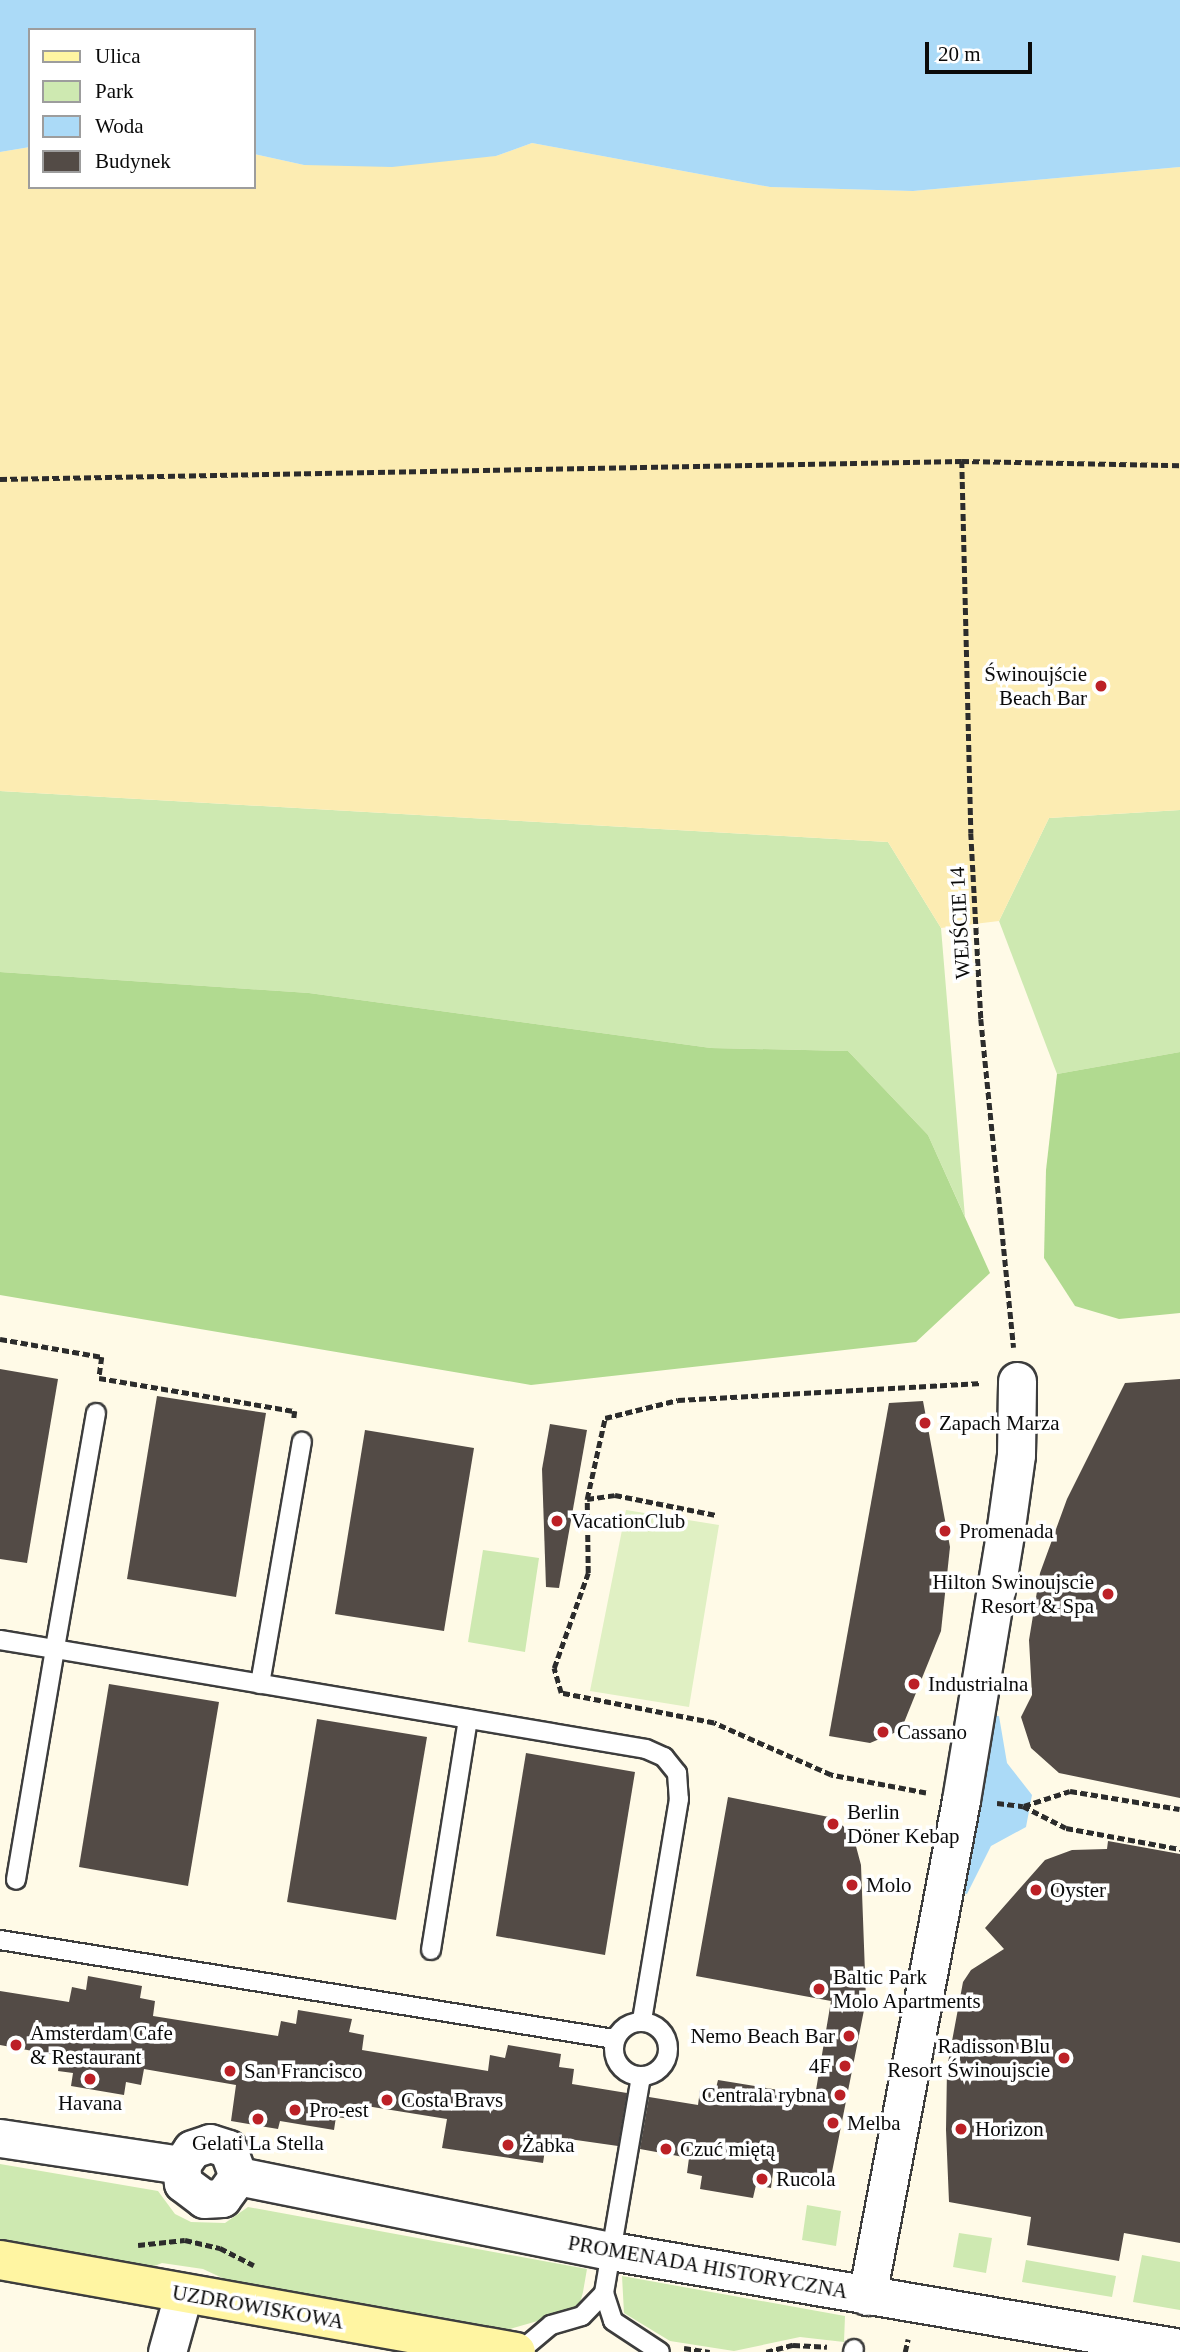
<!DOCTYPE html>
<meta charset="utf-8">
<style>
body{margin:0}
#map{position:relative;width:1180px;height:2352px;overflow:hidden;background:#fffae7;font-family:"Times New Roman",serif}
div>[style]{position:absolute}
.green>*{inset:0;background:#cee9b1}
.forest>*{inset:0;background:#b1da90}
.sand>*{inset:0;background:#fcecb2}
.pitch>*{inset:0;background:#e0f0c3}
.water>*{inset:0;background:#abdaf7}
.building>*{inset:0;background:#534b46}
.path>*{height:4.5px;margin-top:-2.25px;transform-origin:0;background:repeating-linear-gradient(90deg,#2c2c2c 0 7px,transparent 0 10.5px)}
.roads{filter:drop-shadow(2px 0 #3d3d3d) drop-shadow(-2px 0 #3d3d3d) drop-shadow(0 2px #3d3d3d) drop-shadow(0 -2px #3d3d3d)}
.lane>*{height:18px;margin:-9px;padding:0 9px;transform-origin:9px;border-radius:9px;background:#fff}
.lane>.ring{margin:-9px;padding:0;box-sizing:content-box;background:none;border:18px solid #fff;border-radius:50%}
.street>*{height:37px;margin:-18.5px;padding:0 18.5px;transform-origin:18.5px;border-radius:18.5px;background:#fff}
.secondary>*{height:38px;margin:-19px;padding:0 19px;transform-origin:19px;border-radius:19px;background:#fff5a2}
.dots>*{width:19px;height:19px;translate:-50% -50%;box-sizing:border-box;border:4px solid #fff;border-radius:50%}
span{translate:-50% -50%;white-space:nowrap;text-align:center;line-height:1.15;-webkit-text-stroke:7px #fff;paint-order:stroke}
.poi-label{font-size:21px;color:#0a0a0a}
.right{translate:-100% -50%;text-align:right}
.left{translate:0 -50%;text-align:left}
.street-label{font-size:21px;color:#0a0a0a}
.legend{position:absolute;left:28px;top:28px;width:228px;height:161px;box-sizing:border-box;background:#fff;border:2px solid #9d9d9d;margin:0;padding:9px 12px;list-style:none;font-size:21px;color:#0a0a0a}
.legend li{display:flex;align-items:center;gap:14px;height:35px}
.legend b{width:35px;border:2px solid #9d9d9d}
.scale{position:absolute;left:925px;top:42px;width:107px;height:32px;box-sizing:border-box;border:4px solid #0a0a0a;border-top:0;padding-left:9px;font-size:21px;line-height:24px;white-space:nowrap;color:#0a0a0a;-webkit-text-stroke:5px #fff;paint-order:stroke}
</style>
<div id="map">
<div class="green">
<i style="clip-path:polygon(0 791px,888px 842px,941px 928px,965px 1217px,928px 1135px,848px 1051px,711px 1048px,309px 993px,0 972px)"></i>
<i style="clip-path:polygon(1180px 810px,1180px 1052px,1057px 1074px,999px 921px,1049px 818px)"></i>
<i style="clip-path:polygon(483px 1550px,539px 1558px,525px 1652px,468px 1642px)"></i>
<i style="clip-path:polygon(0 2164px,158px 2191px,175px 2214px,191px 2222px,225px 2223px,248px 2207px,587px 2269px,583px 2292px,580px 2303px,569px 2312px,503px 2331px,231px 2282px,203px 2269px,162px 2263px,147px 2269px,0 2241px)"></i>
<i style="clip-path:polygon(807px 2205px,841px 2211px,836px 2246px,802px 2240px)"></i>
<i style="clip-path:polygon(959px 2233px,992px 2238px,986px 2273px,953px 2267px)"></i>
<i style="clip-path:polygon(1142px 2255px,1180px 2262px,1180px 2310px,1133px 2302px)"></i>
<i style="clip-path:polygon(1026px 2260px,1116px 2276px,1112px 2297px,1022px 2282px)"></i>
<i style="clip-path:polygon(622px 2276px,845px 2316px,844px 2342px,800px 2337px,734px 2351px,670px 2341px,624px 2313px)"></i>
</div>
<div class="forest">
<i style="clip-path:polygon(0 972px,309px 993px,711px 1048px,848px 1051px,928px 1135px,990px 1273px,916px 1342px,531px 1385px,0 1295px)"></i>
<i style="clip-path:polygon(1180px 1052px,1180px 1313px,1119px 1319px,1075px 1306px,1044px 1258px,1046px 1170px,1057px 1074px)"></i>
</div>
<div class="sand">
<i style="clip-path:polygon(532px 143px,770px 187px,913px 191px,1180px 167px,1180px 810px,1049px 818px,999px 921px,941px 928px,888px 842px,0 791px,0 152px,30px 147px,30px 187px,254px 187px,254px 154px,304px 165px,496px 156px)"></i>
</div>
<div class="pitch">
<i style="clip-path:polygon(626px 1510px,719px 1525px,689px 1707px,590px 1691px)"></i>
</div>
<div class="water">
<i style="clip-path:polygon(0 0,1180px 0,1180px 167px,913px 191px,770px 187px,532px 143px,496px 156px,392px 167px,304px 165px,254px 154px,254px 30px,30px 30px,30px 147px,0 152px)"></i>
<i style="clip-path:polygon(993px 1716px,999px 1716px,1007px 1763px,1032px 1795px,1026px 1827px,991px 1846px,967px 1894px,961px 1893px)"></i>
</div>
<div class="building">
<i style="clip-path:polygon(0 1369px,58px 1379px,27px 1563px,0 1559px)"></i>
<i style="clip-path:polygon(1180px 1379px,1180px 1798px,1059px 1773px,1031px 1748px,1021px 1717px,1032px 1695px,1029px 1640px,1040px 1573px,1067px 1499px,1125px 1383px)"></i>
<i style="clip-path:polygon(157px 1396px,266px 1413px,236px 1597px,127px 1579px)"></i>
<i style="clip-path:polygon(923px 1401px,950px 1547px,941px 1631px,901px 1730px,870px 1743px,829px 1736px,889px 1403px)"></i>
<i style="clip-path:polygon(550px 1424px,587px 1430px,559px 1588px,546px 1587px,542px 1469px)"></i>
<i style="clip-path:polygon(365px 1430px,474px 1448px,444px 1631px,335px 1614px)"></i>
<i style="clip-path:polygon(109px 1684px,219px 1702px,188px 1886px,79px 1867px)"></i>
<i style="clip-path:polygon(317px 1719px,427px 1737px,396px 1920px,287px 1902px)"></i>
<i style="clip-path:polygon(526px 1753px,635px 1772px,605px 1955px,496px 1936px)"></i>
<i style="clip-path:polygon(728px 1797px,834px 1818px,853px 1835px,861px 1865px,866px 2000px,830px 2182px,773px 2172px,771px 2188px,756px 2185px,753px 2198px,700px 2189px,702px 2176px,687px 2173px,689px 2158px,640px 2149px,649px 2097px,698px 2105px,700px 2090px,715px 2092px,718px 2080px,815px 2096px,831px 2001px,696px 1976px)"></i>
<i style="clip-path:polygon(1108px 1841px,1180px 1854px,1180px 2243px,1124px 2233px,1119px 2261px,1027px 2245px,1031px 2217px,949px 2202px,946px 2130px,947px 2068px,963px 1982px,971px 1970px,1004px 1949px,985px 1928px,1045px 1860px,1072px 1850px,1107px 1849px)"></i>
<i style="clip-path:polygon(88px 1976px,142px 1986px,140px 1998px,155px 2001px,153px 2016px,278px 2036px,281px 2021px,296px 2024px,298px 2010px,352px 2019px,349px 2032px,364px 2035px,362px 2050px,488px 2071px,490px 2055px,505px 2058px,508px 2045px,561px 2054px,559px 2067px,574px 2069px,572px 2084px,627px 2093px,618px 2146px,562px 2138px,560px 2153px,545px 2150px,543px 2163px,442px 2148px,447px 2119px,354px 2104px,351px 2119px,336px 2117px,334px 2130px,280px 2121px,278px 2129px,231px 2121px,236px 2085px,144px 2069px,141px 2085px,126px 2082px,124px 2095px,71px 2086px,73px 2073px,58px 2071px,60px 2056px,0 2045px,0 1991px,69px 2002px,72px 1987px,86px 1990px)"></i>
</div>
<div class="path">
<i style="left:962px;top:461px;width:372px;rotate:88.6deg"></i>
<i style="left:971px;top:833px;width:186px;rotate:86.9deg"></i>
<i style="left:981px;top:1019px;width:330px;rotate:84.3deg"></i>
<i style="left:0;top:479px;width:962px;rotate:-1.07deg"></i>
<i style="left:962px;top:461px;width:218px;rotate:1.1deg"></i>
<i style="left:0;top:1339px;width:104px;rotate:10deg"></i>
<i style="left:102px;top:1357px;width:21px;rotate:98deg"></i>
<i style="left:99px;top:1378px;width:199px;rotate:9.6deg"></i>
<i style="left:295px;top:1411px;width:7px;rotate:98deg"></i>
<i style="left:587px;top:1499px;width:28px;rotate:-8deg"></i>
<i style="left:615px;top:1495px;width:103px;rotate:11.2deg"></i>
<i style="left:926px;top:1793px;width:97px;rotate:-169.3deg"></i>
<i style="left:831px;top:1775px;width:128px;rotate:-156deg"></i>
<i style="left:714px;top:1723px;width:156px;rotate:-168.9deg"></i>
<i style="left:561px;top:1693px;width:26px;rotate:-106deg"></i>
<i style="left:554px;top:1668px;width:101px;rotate:-70.3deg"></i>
<i style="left:588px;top:1573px;width:74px;rotate:-90.8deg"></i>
<i style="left:587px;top:1499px;width:83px;rotate:-77.5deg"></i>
<i style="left:605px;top:1418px;width:75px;rotate:-13.9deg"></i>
<i style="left:678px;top:1400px;width:304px;rotate:-3.2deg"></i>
<i style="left:997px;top:1803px;width:26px;rotate:7deg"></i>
<i style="left:1023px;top:1806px;width:48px;rotate:27.1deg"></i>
<i style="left:1066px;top:1828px;width:116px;rotate:10.4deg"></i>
<i style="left:1024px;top:1806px;width:48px;rotate:-18.1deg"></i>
<i style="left:1070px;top:1791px;width:111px;rotate:9.3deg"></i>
<i style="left:138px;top:2245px;width:47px;rotate:-6.1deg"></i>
<i style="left:185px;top:2240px;width:36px;rotate:13deg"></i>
<i style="left:220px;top:2248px;width:38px;rotate:27deg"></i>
<i style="left:684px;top:2348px;width:26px;rotate:9deg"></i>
<i style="left:766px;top:2352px;width:28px;rotate:-15deg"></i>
<i style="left:793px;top:2345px;width:34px;rotate:3deg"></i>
<i style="left:905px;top:2352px;width:13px;rotate:-77deg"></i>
</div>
<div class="roads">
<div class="lane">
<i style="left:96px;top:1413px;width:240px;rotate:99.9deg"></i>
<i style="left:55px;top:1649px;width:599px;rotate:9.6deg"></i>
<i style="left:646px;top:1749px;width:20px;rotate:24deg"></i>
<i style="left:664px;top:1757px;width:21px;rotate:51deg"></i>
<i style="left:677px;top:1773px;width:26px;rotate:86deg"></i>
<i style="left:679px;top:1799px;width:225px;rotate:99.5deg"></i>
<i style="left:0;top:1640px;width:56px;rotate:9.3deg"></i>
<i style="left:55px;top:1649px;width:234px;rotate:99.6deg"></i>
<i style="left:260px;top:1684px;width:246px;rotate:-80.2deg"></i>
<i style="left:0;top:1940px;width:622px;rotate:9.16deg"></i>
<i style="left:431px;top:1950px;width:234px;rotate:-80.9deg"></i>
<i class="ring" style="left:614px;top:2022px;width:36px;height:36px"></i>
<i style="left:604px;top:2293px;width:29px;rotate:72deg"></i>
<i style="left:613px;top:2321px;width:56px;rotate:33.4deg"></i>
<i style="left:519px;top:2352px;width:42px;rotate:-40.2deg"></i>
<i style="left:551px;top:2325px;width:32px;rotate:-16deg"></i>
<i style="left:582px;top:2316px;width:32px;rotate:-46deg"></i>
<i style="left:604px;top:2293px;width:219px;rotate:-80.3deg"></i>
<i style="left:853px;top:2352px;width:3px;rotate:-72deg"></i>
</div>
<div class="street">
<i style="left:0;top:2138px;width:183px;rotate:8.5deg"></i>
<i style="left:181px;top:2165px;width:19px;rotate:-55deg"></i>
<i style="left:192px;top:2149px;width:19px;rotate:-18deg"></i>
<i style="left:210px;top:2143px;width:19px;rotate:18deg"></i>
<i style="left:228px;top:2149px;width:29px;rotate:70deg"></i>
<i style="left:238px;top:2176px;width:380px;rotate:11.4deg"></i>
<i style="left:611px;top:2251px;width:577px;rotate:9.67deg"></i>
<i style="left:181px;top:2165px;width:18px;rotate:84deg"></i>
<i style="left:183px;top:2183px;width:26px;rotate:37deg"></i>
<i style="left:204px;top:2199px;width:18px;rotate:-3deg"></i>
<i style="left:222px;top:2198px;width:27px;rotate:-54deg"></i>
<i style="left:867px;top:2296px;width:505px;rotate:-79.27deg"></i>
<i style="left:961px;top:1800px;width:277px;rotate:-80.6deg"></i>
<i style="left:1006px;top:1527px;width:73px;rotate:-82.1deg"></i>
<i style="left:1016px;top:1455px;width:74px;rotate:-89.2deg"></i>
<i style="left:167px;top:2352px;width:59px;rotate:-74.3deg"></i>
</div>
<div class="secondary">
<i style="left:0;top:2260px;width:524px;rotate:10.11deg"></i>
</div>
</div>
<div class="dots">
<i style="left:1101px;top:686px;background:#bc2026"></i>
<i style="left:925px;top:1423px;background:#bc2026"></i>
<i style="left:557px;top:1521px;background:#bc2026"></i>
<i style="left:945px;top:1531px;background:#bc2026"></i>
<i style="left:1108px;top:1594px;background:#bc2026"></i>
<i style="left:914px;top:1684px;background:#bc2026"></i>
<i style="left:883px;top:1732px;background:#bc2026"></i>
<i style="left:833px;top:1824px;background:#bc2026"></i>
<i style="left:852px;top:1885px;background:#bc2026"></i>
<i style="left:1036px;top:1890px;background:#bc2026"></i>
<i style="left:819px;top:1989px;background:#bc2026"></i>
<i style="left:849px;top:2036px;background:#bc2026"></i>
<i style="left:16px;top:2045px;background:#bc2026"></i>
<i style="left:1064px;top:2058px;background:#bc2026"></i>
<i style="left:845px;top:2066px;background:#bc2026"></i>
<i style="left:230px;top:2071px;background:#bc2026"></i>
<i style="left:90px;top:2079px;background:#bc2026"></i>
<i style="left:840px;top:2095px;background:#bc2026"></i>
<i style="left:387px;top:2100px;background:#bc2026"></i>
<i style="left:295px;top:2110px;background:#bc2026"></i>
<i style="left:258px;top:2119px;background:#bc2026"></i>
<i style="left:833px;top:2123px;background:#bc2026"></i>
<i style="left:961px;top:2129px;background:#bc2026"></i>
<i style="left:508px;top:2145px;background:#bc2026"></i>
<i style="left:666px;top:2149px;background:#bc2026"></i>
<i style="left:762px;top:2179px;background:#bc2026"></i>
</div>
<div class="poi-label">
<span class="right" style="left:1087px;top:686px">Świnoujście<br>Beach Bar</span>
<span class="left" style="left:939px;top:1423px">Zapach Marza</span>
<span class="left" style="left:571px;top:1521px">VacationClub</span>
<span class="left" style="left:959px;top:1531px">Promenada</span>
<span class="right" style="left:1094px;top:1594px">Hilton Swinoujscie<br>Resort &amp; Spa</span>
<span class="left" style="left:928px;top:1684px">Industrialna</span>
<span class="left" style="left:897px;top:1732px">Cassano</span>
<span class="left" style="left:847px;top:1824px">Berlin<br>Döner Kebap</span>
<span class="left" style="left:866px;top:1885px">Molo</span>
<span class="left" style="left:1050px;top:1890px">Oyster</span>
<span class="left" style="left:833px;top:1989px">Baltic Park<br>Molo Apartments</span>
<span class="left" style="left:30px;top:2045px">Amsterdam Cafe<br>&amp; Restaurant</span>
<span class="right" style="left:835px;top:2036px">Nemo Beach Bar</span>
<span class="right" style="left:1050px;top:2058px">Radisson Blu<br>Resort Świnoujscie</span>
<span class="right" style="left:831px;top:2066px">4F</span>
<span class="left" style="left:244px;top:2071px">San Francisco</span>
<span class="right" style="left:826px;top:2095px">Centrala rybna</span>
<span class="left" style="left:401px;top:2100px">Costa Bravs</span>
<span style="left:90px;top:2103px">Havana</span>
<span class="left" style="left:309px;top:2110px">Pro-est</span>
<span class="left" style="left:847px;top:2123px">Melba</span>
<span class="left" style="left:975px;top:2129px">Horizon</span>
<span style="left:258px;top:2143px">Gelati La Stella</span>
<span class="left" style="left:522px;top:2145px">Żabka</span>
<span class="left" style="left:680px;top:2149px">Czuć miętą</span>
<span class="left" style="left:776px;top:2179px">Rucola</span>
</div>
<div class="street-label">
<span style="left:960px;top:923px;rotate:-93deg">WEJŚCIE 14</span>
<span style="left:708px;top:2267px;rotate:10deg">PROMENADA HISTORYCZNA</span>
<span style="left:258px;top:2307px;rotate:10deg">UZDROWISKOWA</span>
</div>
<ul class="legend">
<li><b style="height:9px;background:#fff5a2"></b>Ulica</li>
<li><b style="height:19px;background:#cee9b1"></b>Park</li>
<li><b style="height:19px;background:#abdaf7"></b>Woda</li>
<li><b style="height:19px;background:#534b46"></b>Budynek</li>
</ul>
<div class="scale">20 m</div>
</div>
